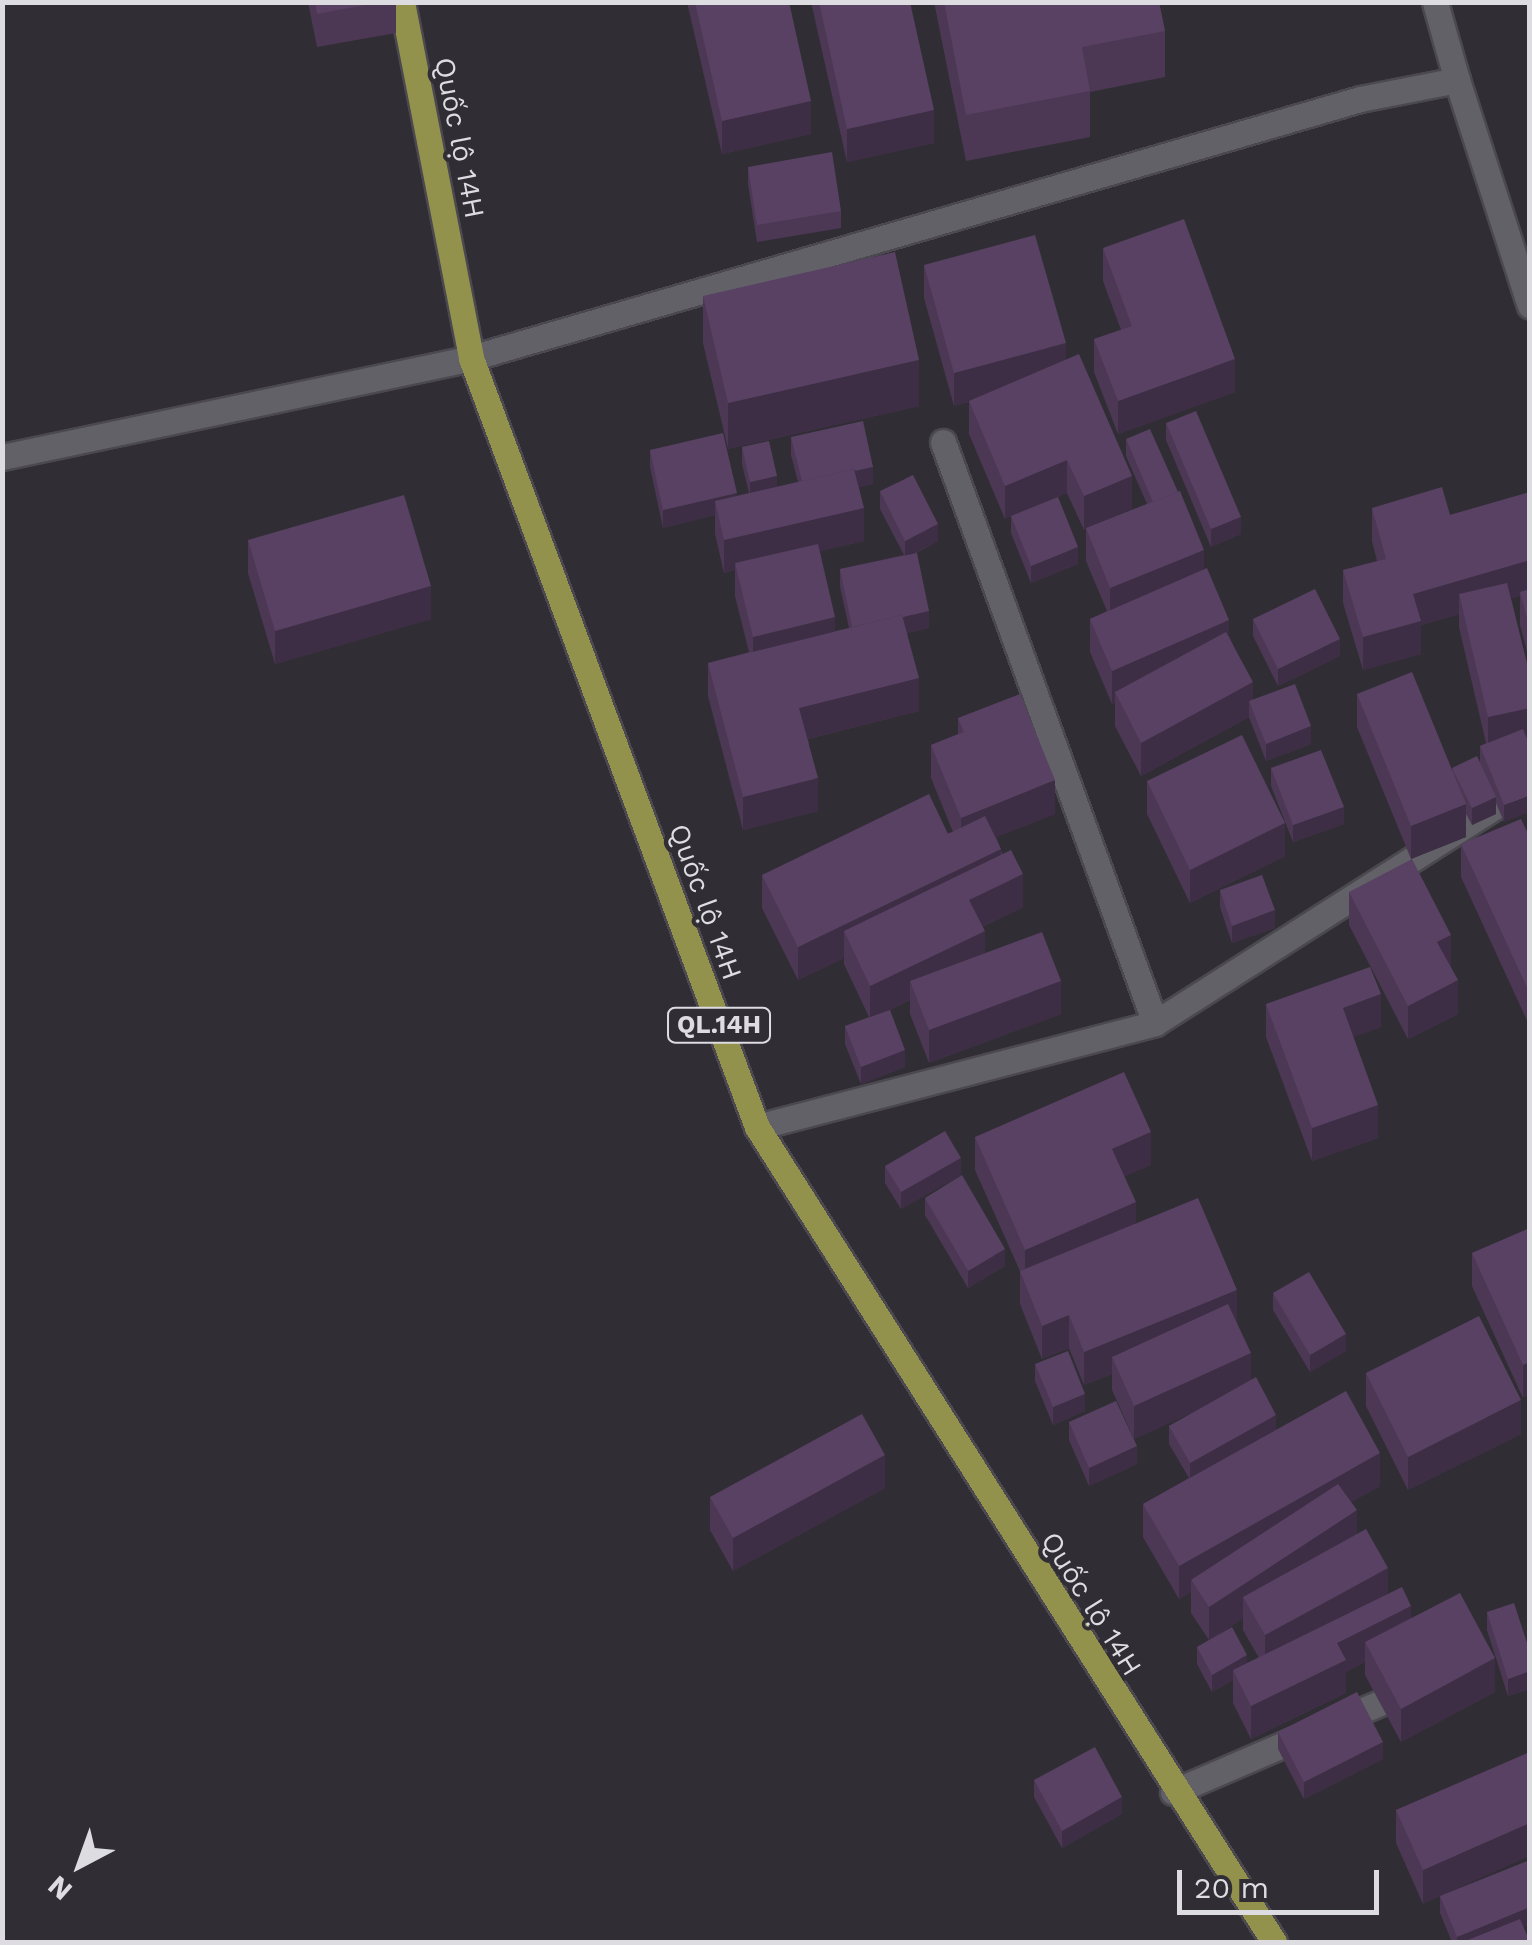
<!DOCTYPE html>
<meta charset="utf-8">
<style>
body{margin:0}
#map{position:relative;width:1532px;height:1945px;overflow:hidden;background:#302e34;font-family:"Work Sans",sans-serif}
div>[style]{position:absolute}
.roads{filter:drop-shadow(2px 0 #4b494f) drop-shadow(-2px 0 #4b494f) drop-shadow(0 2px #4b494f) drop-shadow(0 -2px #4b494f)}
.minor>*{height:25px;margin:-12.5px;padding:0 12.5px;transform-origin:12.5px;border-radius:12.5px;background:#626168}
.major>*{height:25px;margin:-12.5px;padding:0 12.5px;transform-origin:12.5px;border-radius:12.5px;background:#93924c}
.wall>*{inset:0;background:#4c3855}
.shaded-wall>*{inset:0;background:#3e2e45}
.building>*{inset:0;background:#584163}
span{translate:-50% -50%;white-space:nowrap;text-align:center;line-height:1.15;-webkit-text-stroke:9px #302e34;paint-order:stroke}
.shield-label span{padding:2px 8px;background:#302e34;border:2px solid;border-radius:8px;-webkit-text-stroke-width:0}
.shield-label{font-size:25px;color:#dddce1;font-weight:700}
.street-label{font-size:28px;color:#dddce1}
.frame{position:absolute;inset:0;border:5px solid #dddce1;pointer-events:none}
.north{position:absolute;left:30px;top:1815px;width:100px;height:100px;-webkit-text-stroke:8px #302e34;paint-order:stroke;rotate:221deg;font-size:28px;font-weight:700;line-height:40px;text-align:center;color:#dddce1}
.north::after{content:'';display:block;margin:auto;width:35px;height:45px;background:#dddce1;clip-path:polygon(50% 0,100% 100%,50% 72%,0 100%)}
.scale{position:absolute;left:1177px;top:1870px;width:202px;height:45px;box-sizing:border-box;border:5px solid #dddce1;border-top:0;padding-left:12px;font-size:30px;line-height:35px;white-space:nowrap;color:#dddce1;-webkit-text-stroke:8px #302e34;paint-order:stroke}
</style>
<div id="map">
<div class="roads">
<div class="minor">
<i style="left:1457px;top:80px;width:237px;rotate:72.1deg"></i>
<i style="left:943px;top:442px;width:618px;rotate:69.95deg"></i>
<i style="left:2px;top:457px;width:479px;rotate:-11.9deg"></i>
<i style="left:471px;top:358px;width:926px;rotate:-16.24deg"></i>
<i style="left:1360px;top:99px;width:99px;rotate:-11.1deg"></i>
<i style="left:1457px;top:80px;width:81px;rotate:-105.8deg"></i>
<i style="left:757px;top:1127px;width:411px;rotate:-14.6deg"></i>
<i style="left:1155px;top:1023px;width:445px;rotate:-32.5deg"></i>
<i style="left:1173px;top:1792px;width:260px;rotate:-23.3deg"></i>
</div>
<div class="major">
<i style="left:402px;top:2px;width:363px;rotate:79deg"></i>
<i style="left:471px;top:358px;width:820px;rotate:69.6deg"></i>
<i style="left:757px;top:1127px;width:965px;rotate:57.61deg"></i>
</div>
</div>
<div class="wall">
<i style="clip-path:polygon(308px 2px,396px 2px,396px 33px,317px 47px)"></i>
<i style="clip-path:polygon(687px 2px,789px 2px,811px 134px,722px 154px)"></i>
<i style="clip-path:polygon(811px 2px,910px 2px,934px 143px,847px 162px)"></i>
<i style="clip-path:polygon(934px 2px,1159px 2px,1165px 31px,1165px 77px,1090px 92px,1090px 137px,966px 161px)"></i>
<i style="clip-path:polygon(748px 167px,841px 211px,841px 228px,757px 242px,748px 184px)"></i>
<i style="clip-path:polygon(1103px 248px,1235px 392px,1118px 434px,1094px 372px,1094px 339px,1121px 330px,1103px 281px)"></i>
<i style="clip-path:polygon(924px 265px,1066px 360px,1132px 509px,1091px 526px,1147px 504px,1126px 456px,1126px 439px,1204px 569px,1253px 699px,1311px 744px,1266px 761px,1249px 717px,1141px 776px,1115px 726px,1115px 703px,1112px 704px,1090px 652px,1090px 619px,1107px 611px,1086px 561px,1086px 528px,1084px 530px,1067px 493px,1023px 512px,1078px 564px,1031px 583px,1011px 533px,1011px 516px,1005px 519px,969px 434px,969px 402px,954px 406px,924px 298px)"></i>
<i style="clip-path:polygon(703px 296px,919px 406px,728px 449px,703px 343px)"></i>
<i style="clip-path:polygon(1166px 423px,1241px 534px,1211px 547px,1166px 440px)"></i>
<i style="clip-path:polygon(791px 437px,873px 484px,859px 487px,864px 541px,820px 551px,835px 631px,849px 628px,840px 587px,840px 569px,904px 555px,880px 509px,880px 491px,938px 541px,916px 553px,929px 628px,907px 633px,919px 711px,808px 739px,818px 811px,743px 830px,708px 696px,708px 663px,749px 652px,735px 596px,735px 570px,724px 573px,715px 534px,715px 515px,663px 528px,650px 467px,650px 450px,737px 496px,749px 493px,742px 464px,742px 447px,777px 487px,798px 482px,791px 455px)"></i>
<i style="clip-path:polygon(1530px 492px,1530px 662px,1520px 625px,1520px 596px,1511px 598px,1530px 676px,1530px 741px,1528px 741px,1504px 822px,1496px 803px,1496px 814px,1472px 825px,1466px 814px,1466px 837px,1411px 859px,1357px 727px,1357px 694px,1452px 770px,1480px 763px,1480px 746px,1486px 743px,1459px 627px,1459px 614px,1421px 625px,1421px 654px,1363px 670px,1343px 603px,1343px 570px,1377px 561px,1372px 541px,1372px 508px,1450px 515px)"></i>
<i style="clip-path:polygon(248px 540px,431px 619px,275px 664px,248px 573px)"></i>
<i style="clip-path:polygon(1253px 619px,1340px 656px,1278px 686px,1253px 636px)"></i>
<i style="clip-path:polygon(958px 718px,1055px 814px,996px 837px,1023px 907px,982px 927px,985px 953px,1061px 1014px,929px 1063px,910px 1014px,910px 1000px,890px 1010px,905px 1067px,861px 1084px,845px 1044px,845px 1026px,869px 1017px,844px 964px,844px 958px,798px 980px,762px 908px,762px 875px,953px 832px,931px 778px,931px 745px,958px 734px)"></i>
<i style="clip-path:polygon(1271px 768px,1344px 824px,1293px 842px,1271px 786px)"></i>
<i style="clip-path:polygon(1147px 781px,1285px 856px,1190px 903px,1147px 814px)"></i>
<i style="clip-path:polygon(1530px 838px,1530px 1027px,1461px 877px,1461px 844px)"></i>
<i style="clip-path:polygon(1220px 890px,1275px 928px,1232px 943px,1220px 907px)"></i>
<i style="clip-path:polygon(1349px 892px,1451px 968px,1458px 1014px,1408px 1039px,1349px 925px)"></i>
<i style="clip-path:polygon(1266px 1004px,1381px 1027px,1353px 1037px,1378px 1138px,1312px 1161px,1266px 1037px)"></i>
<i style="clip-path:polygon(evenodd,975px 1137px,1151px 1165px,1124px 1176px,1136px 1224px,1237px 1323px,1251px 1380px,1276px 1429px,1380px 1486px,1351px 1502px,1357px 1534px,1388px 1594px,1411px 1618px,1495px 1692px,1401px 1742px,1365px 1675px,1365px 1662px,1346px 1672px,1346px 1693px,1251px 1739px,1233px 1703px,1233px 1680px,1212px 1692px,1197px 1664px,1197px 1647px,1209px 1640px,1191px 1613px,1191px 1592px,1179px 1599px,1143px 1537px,1143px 1504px,1189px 1478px,1169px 1444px,1169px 1426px,1200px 1409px,1134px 1439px,1112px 1390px,1112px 1374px,1084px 1385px,1069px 1348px,1042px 1359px,1020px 1304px,1020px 1271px,975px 1170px,975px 1137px,1243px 1618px,1243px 1630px,1259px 1658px,1247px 1663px,1210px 1640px,1243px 1618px)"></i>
<i style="clip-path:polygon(885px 1166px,961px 1175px,901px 1209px,885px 1183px)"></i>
<i style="clip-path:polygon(925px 1198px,1005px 1266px,968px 1288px,925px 1215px)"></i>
<i style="clip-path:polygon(1530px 1228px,1523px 1398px,1472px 1286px,1472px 1253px)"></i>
<i style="clip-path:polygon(1273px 1293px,1346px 1351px,1310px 1372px,1273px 1310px)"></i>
<i style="clip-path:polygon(1035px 1364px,1085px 1411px,1053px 1425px,1035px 1381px)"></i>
<i style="clip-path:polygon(1366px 1373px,1521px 1434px,1408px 1490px,1366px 1406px)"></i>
<i style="clip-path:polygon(1069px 1422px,1137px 1464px,1089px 1486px,1069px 1440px)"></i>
<i style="clip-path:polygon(885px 1488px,733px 1571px,710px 1530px,710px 1497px)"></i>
<i style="clip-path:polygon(1487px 1612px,1530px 1652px,1530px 1689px,1508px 1696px,1487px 1630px)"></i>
<i style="clip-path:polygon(1278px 1732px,1383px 1759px,1304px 1799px,1278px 1749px)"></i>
<i style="clip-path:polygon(1530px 1752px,1423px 1904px,1396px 1843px,1396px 1810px)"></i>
<i style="clip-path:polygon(1034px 1780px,1122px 1814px,1062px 1848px,1034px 1797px)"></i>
<i style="clip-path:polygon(1530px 1860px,1530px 1924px,1523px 1927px,1530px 1942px,1452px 1942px,1440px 1913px,1440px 1896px)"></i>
</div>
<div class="shaded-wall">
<i style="clip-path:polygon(811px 101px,811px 134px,722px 154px,722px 121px)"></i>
<i style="clip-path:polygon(934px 110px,934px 143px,847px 162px,847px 129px)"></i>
<i style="clip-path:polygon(1066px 343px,1066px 376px,954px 406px,954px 373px)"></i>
<i style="clip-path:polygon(1235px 359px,1235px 392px,1118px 434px,1118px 401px)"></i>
<i style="clip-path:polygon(919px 360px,919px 406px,728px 449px,728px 403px)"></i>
<i style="clip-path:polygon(1067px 460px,1067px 493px,1005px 519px,1005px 486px)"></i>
<i style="clip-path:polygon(873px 467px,873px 484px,802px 500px,802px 483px)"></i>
<i style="clip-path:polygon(777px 476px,777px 493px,750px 500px,750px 482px)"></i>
<i style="clip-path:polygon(1132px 476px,1132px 509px,1084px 530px,1084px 496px)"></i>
<i style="clip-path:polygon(737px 493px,737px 510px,715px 501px,715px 515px,663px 528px,663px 510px)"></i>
<i style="clip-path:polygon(864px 508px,864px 541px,737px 570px,735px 563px,735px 570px,724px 573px,724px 540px)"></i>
<i style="clip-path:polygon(1241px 517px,1241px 534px,1211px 547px,1211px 529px)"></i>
<i style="clip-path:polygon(938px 524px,938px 541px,905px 558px,905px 541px)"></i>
<i style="clip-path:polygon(1078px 547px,1078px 564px,1031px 583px,1031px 566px)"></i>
<i style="clip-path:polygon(1204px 550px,1204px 583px,1110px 621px,1110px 588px)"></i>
<i style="clip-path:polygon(1530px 560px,1530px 593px,1520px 592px,1520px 596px,1463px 612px,1459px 594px,1459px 614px,1421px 625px,1421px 654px,1363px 670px,1363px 637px,1413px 594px)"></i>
<i style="clip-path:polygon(431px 586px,431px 619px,275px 664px,275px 631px)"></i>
<i style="clip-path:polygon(929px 611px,929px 628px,853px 645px,853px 628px)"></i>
<i style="clip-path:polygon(835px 617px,835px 650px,753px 670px,753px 637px)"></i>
<i style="clip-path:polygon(1229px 620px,1229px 653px,1115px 692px,1115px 703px,1112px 704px,1112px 671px)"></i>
<i style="clip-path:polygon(1340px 639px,1340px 656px,1278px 686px,1278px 669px)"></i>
<i style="clip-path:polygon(919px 678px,919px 711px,799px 741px,799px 708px)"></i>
<i style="clip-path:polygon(1253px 682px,1253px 710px,1249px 701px,1249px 717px,1141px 776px,1141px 743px)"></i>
<i style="clip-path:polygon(1530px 708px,1530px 741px,1488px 750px,1488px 717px)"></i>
<i style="clip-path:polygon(1311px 726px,1311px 744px,1266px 761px,1266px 744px)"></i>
<i style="clip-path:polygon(818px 778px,818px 811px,743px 830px,743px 797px)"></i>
<i style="clip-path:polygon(1055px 780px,1055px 814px,961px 851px,961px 818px)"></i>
<i style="clip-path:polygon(1530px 795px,1530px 812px,1504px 822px,1504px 805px)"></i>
<i style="clip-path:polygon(1496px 797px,1496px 814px,1472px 825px,1472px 808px)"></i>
<i style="clip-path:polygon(1466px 804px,1466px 837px,1411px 859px,1411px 826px)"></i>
<i style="clip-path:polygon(1344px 807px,1344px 824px,1293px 842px,1293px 825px)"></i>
<i style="clip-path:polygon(1285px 823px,1285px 856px,1190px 903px,1190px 870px)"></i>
<i style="clip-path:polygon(1001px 849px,1001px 882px,844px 931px,844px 958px,798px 980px,798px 947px)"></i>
<i style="clip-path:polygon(1023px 874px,1023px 907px,969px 933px,969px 900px)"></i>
<i style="clip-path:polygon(1275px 910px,1275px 928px,1232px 943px,1232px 926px)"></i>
<i style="clip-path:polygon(985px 931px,985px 964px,910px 981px,910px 1000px,870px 1020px,870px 986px)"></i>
<i style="clip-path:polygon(1451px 935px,1451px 968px,1437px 942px)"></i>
<i style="clip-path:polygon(1458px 980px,1458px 1014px,1408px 1039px,1408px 1006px)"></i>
<i style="clip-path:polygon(1061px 981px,1061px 1014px,929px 1063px,929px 1030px)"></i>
<i style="clip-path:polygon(1381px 994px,1381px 1027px,1343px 1041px,1343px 1008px)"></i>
<i style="clip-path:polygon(905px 1050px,905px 1067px,861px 1084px,861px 1067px)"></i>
<i style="clip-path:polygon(1378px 1105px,1378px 1138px,1312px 1161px,1312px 1128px)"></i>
<i style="clip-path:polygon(1151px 1132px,1151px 1165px,1112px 1182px,1112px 1149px)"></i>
<i style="clip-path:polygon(961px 1158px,961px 1175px,901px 1209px,901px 1192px)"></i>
<i style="clip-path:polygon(1136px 1202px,1136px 1235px,1025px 1283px,1025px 1250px)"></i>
<i style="clip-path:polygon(1005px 1249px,1005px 1266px,968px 1288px,968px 1271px)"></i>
<i style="clip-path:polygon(1237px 1290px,1237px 1324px,1112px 1357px,1112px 1374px,1084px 1385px,1084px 1352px)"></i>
<i style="clip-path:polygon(1069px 1315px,1069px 1348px,1042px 1359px,1042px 1326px)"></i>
<i style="clip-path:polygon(1346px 1334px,1346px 1351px,1310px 1372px,1310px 1355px)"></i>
<i style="clip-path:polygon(1251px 1353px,1251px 1386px,1134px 1439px,1134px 1406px)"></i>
<i style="clip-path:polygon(1530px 1362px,1530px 1395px,1523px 1398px,1523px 1365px)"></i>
<i style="clip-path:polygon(1085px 1394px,1085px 1411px,1053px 1425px,1053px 1407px)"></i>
<i style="clip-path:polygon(1521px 1400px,1521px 1434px,1408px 1490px,1408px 1457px)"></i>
<i style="clip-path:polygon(1276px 1415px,1276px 1432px,1190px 1480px,1190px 1463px)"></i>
<i style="clip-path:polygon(1137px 1446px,1137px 1464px,1089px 1486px,1089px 1468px)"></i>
<i style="clip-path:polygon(1380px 1453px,1380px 1486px,1197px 1589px,1191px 1580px,1191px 1592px,1179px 1599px,1179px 1566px)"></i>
<i style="clip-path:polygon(885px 1455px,885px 1488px,733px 1571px,733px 1538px)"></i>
<i style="clip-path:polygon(1357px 1510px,1357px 1543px,1243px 1597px,1243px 1618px,1209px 1640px,1209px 1607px)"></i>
<i style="clip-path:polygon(1388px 1568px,1388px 1601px,1265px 1668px,1265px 1635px)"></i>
<i style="clip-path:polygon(1411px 1606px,1411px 1639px,1365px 1642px,1365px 1662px,1346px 1672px,1346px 1693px,1251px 1739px,1251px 1706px,1337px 1643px)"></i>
<i style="clip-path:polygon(1247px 1655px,1247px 1672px,1233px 1670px,1233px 1680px,1212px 1692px,1212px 1675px)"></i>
<i style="clip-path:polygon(1495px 1658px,1495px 1692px,1401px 1742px,1401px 1709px)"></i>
<i style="clip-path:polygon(1530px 1671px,1530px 1689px,1508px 1696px,1508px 1679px)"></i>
<i style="clip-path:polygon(1383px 1742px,1383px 1759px,1304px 1799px,1304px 1782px)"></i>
<i style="clip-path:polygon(1122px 1797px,1122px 1814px,1062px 1848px,1062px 1831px)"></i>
<i style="clip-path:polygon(1530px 1823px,1530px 1856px,1423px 1904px,1423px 1870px)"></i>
<i style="clip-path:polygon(1530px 1907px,1530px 1924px,1484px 1942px,1457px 1942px,1457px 1937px)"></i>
</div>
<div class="building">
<i style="clip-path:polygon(315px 2px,381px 2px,317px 14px)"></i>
<i style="clip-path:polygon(695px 2px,789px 2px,811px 101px,722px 121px)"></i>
<i style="clip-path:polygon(819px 2px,910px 2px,934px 110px,847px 129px)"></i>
<i style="clip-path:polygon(944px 2px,1159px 2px,1165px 31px,1082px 47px,1090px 91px,966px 115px)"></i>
<i style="clip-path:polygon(832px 152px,841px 211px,757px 225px,748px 167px)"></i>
<i style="clip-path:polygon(1184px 219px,1235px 359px,1118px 401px,1094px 339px,1132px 326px,1103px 248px)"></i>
<i style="clip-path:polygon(1035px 235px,1066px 343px,954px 373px,924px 265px)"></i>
<i style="clip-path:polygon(895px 252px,919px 360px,728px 403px,703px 296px)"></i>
<i style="clip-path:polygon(1079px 354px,1132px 476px,1084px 496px,1067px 460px,1005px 486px,969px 401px)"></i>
<i style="clip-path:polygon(1196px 411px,1241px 517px,1211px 529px,1166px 423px)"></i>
<i style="clip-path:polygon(863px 421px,873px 467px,855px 471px,854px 469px,802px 481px,791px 437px)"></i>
<i style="clip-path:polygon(1150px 429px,1178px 492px,1153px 502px,1126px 439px)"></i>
<i style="clip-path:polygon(723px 433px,737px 493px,663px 510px,650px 450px)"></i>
<i style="clip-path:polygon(769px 441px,777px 476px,750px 482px,742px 447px)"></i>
<i style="clip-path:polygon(854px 469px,864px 508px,724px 540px,715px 501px)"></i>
<i style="clip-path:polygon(913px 475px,938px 524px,905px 541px,880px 491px)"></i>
<i style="clip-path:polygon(1442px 487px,1450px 515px,1530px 492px,1530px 560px,1413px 594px,1421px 621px,1363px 637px,1343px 570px,1386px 559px,1372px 508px)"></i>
<i style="clip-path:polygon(1180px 491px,1204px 550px,1110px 588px,1086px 528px)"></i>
<i style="clip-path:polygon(404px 495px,431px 586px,275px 631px,248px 540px)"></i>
<i style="clip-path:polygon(1058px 497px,1078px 547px,1031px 566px,1011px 516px)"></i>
<i style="clip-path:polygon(818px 544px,835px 617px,753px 637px,735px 563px)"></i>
<i style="clip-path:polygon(917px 553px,929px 611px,903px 617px,902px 615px,852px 627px,840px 569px)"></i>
<i style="clip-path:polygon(1207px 568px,1229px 620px,1112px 671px,1090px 619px)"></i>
<i style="clip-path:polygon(1507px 583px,1530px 676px,1530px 708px,1488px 717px,1459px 594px)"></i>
<i style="clip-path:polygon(1315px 589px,1340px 639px,1278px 669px,1253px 619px)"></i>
<i style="clip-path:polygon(1530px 589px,1530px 629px,1520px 592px)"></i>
<i style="clip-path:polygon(902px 615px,919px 678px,799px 708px,818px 778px,743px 797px,708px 663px)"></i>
<i style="clip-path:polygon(1226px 632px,1253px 682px,1141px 743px,1115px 692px)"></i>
<i style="clip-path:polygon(1412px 672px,1466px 804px,1411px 826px,1357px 694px)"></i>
<i style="clip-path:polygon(1295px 684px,1311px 726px,1266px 744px,1249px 701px)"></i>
<i style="clip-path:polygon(1020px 694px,1055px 780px,961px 818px,931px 745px,964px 732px,958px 718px)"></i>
<i style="clip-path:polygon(1523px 729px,1530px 746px,1530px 795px,1504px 805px,1480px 746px)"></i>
<i style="clip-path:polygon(1242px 735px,1285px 823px,1190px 870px,1147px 781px)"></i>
<i style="clip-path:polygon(1321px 750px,1344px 807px,1293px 825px,1271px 768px)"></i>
<i style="clip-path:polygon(1477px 756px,1496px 797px,1472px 808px,1452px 768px)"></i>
<i style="clip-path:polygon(929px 794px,948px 834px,985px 816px,1001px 849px,798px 947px,762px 875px)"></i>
<i style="clip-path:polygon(1521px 819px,1530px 838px,1530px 994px,1461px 844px)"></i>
<i style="clip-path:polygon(1011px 850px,1023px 874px,969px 900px,985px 931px,870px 986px,844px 931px)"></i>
<i style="clip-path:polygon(1412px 859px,1451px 935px,1437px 942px,1458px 980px,1408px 1006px,1349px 892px)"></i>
<i style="clip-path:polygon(1262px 875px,1275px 910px,1232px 926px,1220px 890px)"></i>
<i style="clip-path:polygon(1042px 932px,1061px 981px,929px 1030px,910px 981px)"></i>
<i style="clip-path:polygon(1370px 967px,1381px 994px,1343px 1008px,1378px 1105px,1312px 1128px,1266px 1004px)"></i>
<i style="clip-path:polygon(890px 1010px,905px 1050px,861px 1067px,845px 1026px)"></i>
<i style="clip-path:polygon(1124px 1072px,1151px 1132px,1112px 1149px,1136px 1202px,1025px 1250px,975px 1137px)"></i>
<i style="clip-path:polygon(945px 1131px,961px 1158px,901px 1192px,885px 1166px)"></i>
<i style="clip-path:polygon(962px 1175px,1005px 1249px,968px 1271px,925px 1198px)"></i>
<i style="clip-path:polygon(1198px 1198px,1237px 1290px,1084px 1352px,1069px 1315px,1042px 1326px,1020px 1271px)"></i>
<i style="clip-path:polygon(1530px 1228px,1530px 1362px,1523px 1365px,1472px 1253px)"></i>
<i style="clip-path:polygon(1309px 1272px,1346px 1334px,1310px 1355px,1273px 1293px)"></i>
<i style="clip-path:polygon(1228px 1304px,1251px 1353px,1134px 1406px,1112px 1357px)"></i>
<i style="clip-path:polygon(1479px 1316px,1521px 1400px,1408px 1457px,1366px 1373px)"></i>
<i style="clip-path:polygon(1068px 1351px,1085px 1394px,1053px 1407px,1035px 1364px)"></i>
<i style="clip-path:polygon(1256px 1377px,1276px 1415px,1190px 1463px,1169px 1426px)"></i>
<i style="clip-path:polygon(1346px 1391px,1380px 1453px,1179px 1566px,1143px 1504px)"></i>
<i style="clip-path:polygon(1116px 1401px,1137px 1446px,1089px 1468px,1069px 1422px)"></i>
<i style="clip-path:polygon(862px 1414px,885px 1455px,733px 1538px,710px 1497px)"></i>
<i style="clip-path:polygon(1338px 1484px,1357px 1510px,1209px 1607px,1191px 1580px)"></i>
<i style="clip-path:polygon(1366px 1529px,1388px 1568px,1265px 1635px,1243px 1597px)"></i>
<i style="clip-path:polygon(1402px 1587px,1411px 1606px,1337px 1643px,1346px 1660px,1251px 1706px,1233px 1670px)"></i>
<i style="clip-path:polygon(1460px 1593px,1495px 1658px,1401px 1709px,1365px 1642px)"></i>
<i style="clip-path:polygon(1514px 1603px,1530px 1652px,1530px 1671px,1508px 1679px,1487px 1612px)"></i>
<i style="clip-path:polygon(1232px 1627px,1247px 1655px,1212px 1675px,1197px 1647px)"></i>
<i style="clip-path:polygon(1357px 1692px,1383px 1742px,1304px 1782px,1278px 1732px)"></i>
<i style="clip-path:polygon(1095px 1747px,1122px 1797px,1062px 1831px,1034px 1780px)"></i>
<i style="clip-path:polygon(1530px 1752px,1530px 1823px,1423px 1870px,1396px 1810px)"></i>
<i style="clip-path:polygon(1530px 1860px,1530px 1907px,1457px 1937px,1440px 1896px)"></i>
<i style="clip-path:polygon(1520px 1919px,1530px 1942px,1463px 1942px)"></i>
</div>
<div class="shield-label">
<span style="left:719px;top:1025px">QL.14H</span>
</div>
<div class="street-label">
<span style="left:459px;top:138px;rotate:79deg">Quốc lộ 14H</span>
<span style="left:705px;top:902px;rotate:70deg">Quốc lộ 14H</span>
<span style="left:1091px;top:1604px;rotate:58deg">Quốc lộ 14H</span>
</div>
<div class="frame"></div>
<div class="north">N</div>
<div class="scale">20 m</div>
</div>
